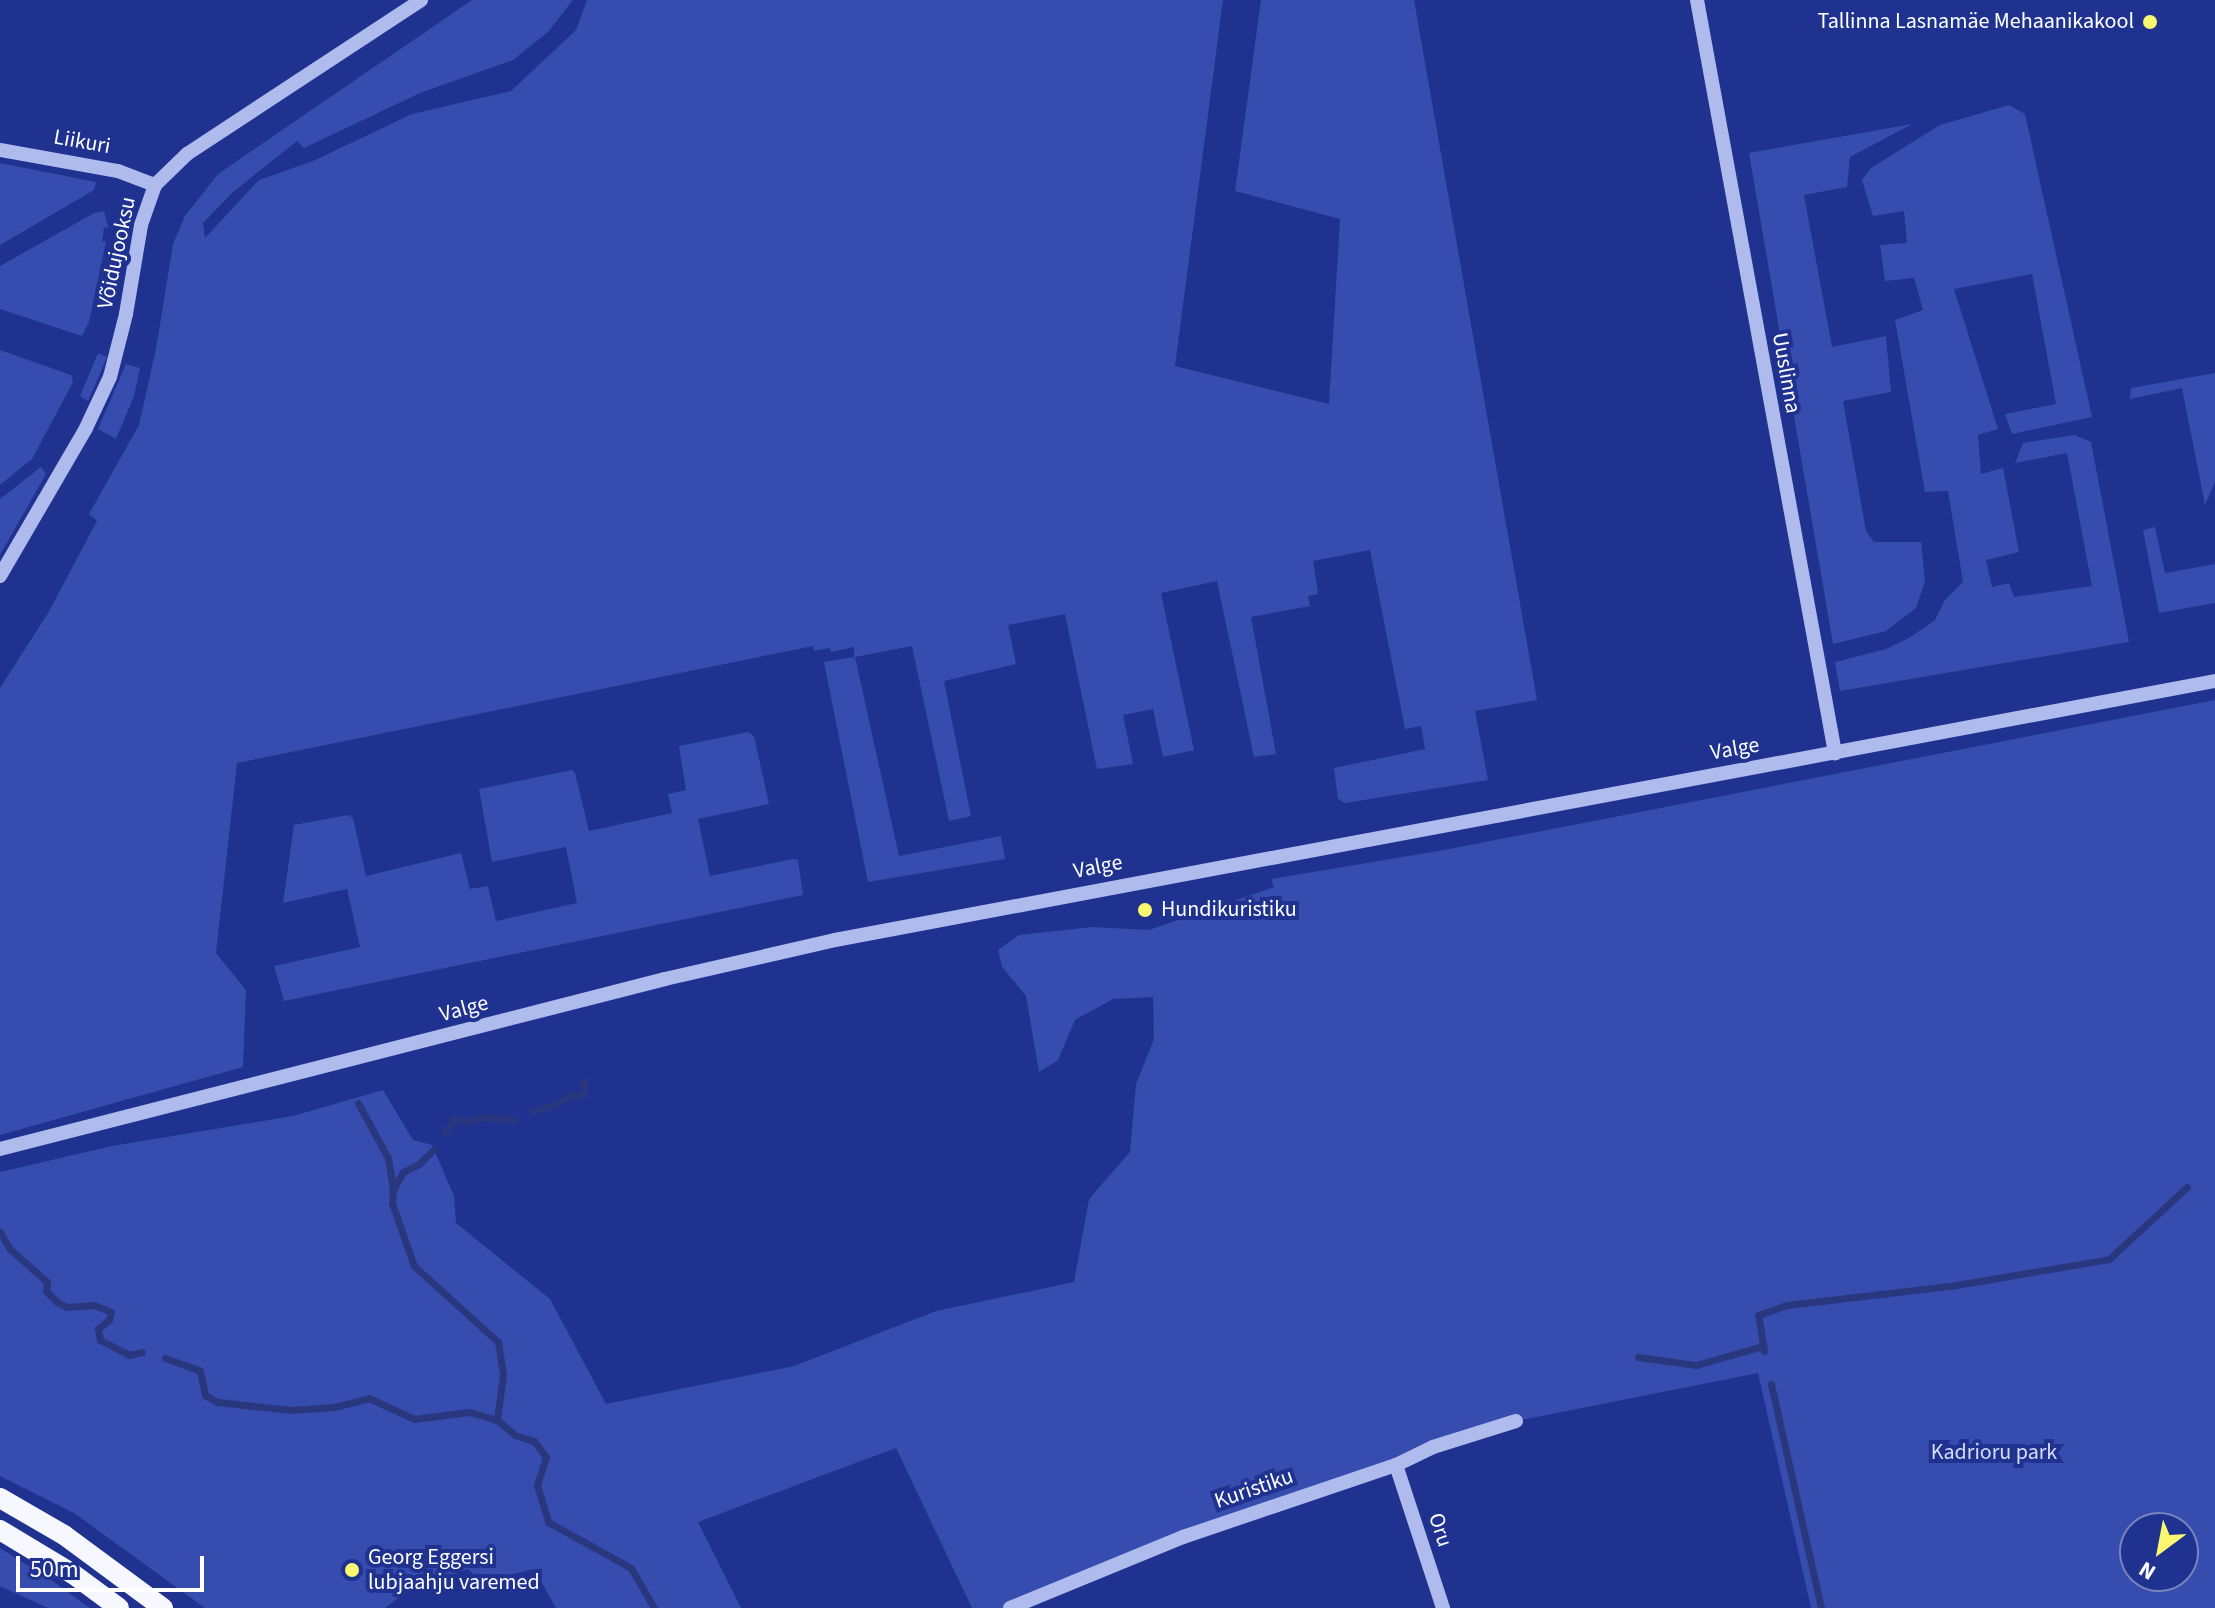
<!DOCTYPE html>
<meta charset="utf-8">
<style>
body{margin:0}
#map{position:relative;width:2215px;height:1608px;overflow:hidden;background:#1f3290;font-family:"Source Sans 3",sans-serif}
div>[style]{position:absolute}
.green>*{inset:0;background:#374caf}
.stream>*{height:7px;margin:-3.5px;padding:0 3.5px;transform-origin:3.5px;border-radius:3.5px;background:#29377f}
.minor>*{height:14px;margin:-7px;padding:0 7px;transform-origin:7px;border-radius:7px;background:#afbbed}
.major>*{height:20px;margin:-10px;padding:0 10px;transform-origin:10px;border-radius:10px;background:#f6f7ff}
.dots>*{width:22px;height:22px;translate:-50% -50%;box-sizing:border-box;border:4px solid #1f3290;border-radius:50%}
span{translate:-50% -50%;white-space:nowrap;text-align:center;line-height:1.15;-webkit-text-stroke:8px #1f3290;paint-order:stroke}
.poi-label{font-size:22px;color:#fff}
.right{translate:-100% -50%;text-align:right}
.left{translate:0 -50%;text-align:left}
.street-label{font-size:22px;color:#fff}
.park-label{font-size:22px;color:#d5dcf9}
.north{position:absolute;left:2119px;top:1512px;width:80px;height:80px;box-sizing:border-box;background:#1f3290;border:2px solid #7984bc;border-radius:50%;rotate:212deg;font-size:22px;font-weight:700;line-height:32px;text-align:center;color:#fff}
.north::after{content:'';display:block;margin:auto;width:28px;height:36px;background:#fbf86f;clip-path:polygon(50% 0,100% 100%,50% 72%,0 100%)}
.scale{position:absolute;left:16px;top:1556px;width:188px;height:36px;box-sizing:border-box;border:4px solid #fff;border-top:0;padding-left:10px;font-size:24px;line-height:28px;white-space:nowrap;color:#fff;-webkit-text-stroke:6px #1f3290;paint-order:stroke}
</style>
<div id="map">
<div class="green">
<i style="clip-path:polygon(472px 0,573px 0,548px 32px,513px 60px,420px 93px,304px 148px,297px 141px,233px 192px,203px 223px,205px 238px,259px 180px,313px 161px,412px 114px,511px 91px,576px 30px,587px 0,1223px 0,1175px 366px,1329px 404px,1340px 219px,1235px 191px,1261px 0,1414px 0,1537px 700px,1475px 711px,1488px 780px,1345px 803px,1338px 799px,1334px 768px,1425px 749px,1421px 726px,1405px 729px,1370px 550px,1313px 561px,1318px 594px,1308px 596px,1310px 606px,1251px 617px,1276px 754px,1254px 757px,1217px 581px,1161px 593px,1194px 750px,1163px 757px,1153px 709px,1123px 715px,1133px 764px,1097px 769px,1065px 614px,1008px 625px,1016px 664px,944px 681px,971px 816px,949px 821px,912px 646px,855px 657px,899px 856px,1001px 836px,1005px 859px,868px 882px,824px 662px,854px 657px,854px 647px,831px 652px,830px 648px,814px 651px,813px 646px,237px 763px,216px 953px,246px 990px,243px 1067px,0 1135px,0 688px,48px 613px,97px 521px,89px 514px,139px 425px,156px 349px,173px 244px,185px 216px,218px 174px)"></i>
<i style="clip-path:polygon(2009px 105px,2025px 114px,2092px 417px,2012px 434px,2005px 414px,2056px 404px,2032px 274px,1954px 289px,1998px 429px,1978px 435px,1981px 474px,2003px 468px,2019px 552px,1986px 560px,1992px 587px,2009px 583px,2014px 597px,2092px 586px,2067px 453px,2015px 463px,2023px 443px,2075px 435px,2091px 442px,2129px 642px,1840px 691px,1835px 662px,1886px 649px,1909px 638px,1935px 620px,1945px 600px,1963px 582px,1948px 491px,1925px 492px,1895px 320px,1923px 310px,1914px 278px,1885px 281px,1880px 245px,1907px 243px,1904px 211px,1873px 216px,1862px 180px,1871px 168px,1940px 125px)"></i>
<i style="clip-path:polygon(1912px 124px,1850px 157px,1847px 187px,1804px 195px,1832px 347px,1886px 336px,1891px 392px,1843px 401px,1866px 531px,1874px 542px,1921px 542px,1925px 581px,1916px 608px,1886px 631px,1833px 644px,1749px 153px)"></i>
<i style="clip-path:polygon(0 163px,96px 182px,94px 190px,0 245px)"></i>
<i style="clip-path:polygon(104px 211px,108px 228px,104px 227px,102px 241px,106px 242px,89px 322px,82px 336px,0 309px,0 266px,94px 213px)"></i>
<i style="clip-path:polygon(0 350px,71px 375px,73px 382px,32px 459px,0 485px)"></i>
<i style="clip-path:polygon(98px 353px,107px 357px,88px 401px,80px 396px)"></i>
<i style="clip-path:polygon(126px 364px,140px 368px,134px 396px,116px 439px,98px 429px)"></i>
<i style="clip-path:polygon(2215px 373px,2215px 482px,2205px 505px,2182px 388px,2130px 399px,2131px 388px)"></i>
<i style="clip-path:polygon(41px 467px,46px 474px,0 555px,0 499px)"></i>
<i style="clip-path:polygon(2155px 527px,2165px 573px,2215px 564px,2215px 603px,2159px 613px,2143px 530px)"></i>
<i style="clip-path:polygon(evenodd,2215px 700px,2215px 1608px,1811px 1608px,1758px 1373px,1516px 1421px,1010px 1608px,972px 1608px,896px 1448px,698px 1522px,741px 1608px,556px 1608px,534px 1569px,482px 1582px,468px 1569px,406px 1592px,385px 1608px,205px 1608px,74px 1513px,0 1476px,0 1172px,112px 1146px,293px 1116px,383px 1090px,413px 1140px,432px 1145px,454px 1196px,456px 1223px,550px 1299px,606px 1404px,794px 1366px,936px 1311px,1074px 1282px,1089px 1199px,1130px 1152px,1136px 1084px,1154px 1039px,1153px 997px,1113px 999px,1075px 1020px,1058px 1060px,1039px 1072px,1026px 996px,1002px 967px,998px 950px,1019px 935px,1092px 927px,1149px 930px,1274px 887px,1271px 879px,1444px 850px,2215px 700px,2135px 1528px,2183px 1528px,2183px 1576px,2135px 1576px,2135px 1528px)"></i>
<i style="clip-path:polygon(748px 732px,754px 736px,769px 804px,698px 819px,710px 876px,793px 859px,798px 860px,803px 895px,284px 1001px,274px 966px,360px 947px,347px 889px,283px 903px,294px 825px,348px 815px,353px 818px,366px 876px,461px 853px,470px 889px,488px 886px,496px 921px,577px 903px,566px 847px,492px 862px,479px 789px,572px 770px,575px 773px,589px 831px,672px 813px,668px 794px,686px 790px,679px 746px)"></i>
<i style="clip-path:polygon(0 1548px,51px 1580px,90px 1608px,48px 1608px,0 1586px)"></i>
</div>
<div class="stream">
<i style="left:358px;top:1103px;width:63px;rotate:61.4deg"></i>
<i style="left:388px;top:1158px;width:31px;rotate:81deg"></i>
<i style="left:532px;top:1111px;width:29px;rotate:-16deg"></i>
<i style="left:560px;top:1103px;width:10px;rotate:-45deg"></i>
<i style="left:567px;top:1096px;width:17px;rotate:-7deg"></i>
<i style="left:584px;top:1094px;width:13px;rotate:-90deg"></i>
<i style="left:444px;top:1133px;width:17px;rotate:-54deg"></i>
<i style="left:454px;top:1119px;width:14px;rotate:12deg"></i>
<i style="left:468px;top:1122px;width:13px;rotate:-23deg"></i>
<i style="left:480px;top:1117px;width:33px;rotate:5deg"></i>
<i style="left:434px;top:1149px;width:21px;rotate:135deg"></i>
<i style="left:419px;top:1164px;width:18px;rotate:153deg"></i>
<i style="left:403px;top:1172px;width:21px;rotate:119deg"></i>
<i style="left:393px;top:1190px;width:13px;rotate:94deg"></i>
<i style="left:392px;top:1203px;width:67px;rotate:70.8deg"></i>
<i style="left:414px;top:1266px;width:113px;rotate:42.1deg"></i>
<i style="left:498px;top:1342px;width:33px;rotate:81deg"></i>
<i style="left:503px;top:1375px;width:45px;rotate:97.6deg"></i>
<i style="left:0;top:1232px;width:20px;rotate:60deg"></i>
<i style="left:10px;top:1249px;width:50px;rotate:41.7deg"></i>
<i style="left:47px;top:1282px;width:9px;rotate:96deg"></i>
<i style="left:46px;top:1291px;width:16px;rotate:45deg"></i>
<i style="left:57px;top:1302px;width:11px;rotate:27deg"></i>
<i style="left:67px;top:1307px;width:27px;rotate:-4deg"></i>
<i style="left:94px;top:1305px;width:18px;rotate:22deg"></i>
<i style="left:111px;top:1312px;width:8px;rotate:104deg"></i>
<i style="left:109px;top:1320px;width:14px;rotate:141deg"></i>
<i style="left:98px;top:1329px;width:11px;rotate:80deg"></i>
<i style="left:100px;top:1340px;width:33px;rotate:27deg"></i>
<i style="left:129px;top:1355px;width:13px;rotate:-13deg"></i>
<i style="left:1764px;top:1351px;width:36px;rotate:-99deg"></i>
<i style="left:1758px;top:1315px;width:31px;rotate:-19deg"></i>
<i style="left:1787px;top:1305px;width:170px;rotate:-6.7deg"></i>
<i style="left:1956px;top:1285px;width:155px;rotate:-9.6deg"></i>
<i style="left:2109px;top:1259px;width:106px;rotate:-42.7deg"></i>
<i style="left:1638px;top:1357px;width:59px;rotate:7.9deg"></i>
<i style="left:1696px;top:1365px;width:70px;rotate:-15.8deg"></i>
<i style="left:165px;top:1358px;width:37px;rotate:20deg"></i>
<i style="left:200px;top:1371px;width:25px;rotate:78deg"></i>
<i style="left:205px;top:1395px;width:14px;rotate:30deg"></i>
<i style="left:217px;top:1402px;width:75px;rotate:6.1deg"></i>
<i style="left:292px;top:1410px;width:42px;rotate:-4.1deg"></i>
<i style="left:334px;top:1407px;width:36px;rotate:-14deg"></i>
<i style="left:369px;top:1398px;width:50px;rotate:25deg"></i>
<i style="left:414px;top:1419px;width:56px;rotate:-7.1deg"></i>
<i style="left:470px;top:1412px;width:28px;rotate:17deg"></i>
<i style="left:497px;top:1420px;width:23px;rotate:40deg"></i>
<i style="left:515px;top:1435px;width:20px;rotate:18deg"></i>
<i style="left:534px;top:1441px;width:20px;rotate:53deg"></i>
<i style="left:546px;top:1457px;width:29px;rotate:108deg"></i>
<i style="left:537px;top:1485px;width:39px;rotate:73deg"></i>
<i style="left:548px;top:1522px;width:95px;rotate:29deg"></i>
<i style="left:631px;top:1568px;width:46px;rotate:60.1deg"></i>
<i style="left:1771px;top:1384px;width:230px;rotate:77.4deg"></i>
</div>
<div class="minor">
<i style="left:1697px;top:0;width:766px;rotate:79.61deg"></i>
<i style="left:0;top:150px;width:120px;rotate:10.1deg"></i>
<i style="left:118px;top:171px;width:40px;rotate:21deg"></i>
<i style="left:0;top:576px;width:171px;rotate:-59.8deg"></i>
<i style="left:86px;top:428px;width:56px;rotate:-64.8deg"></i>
<i style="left:110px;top:377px;width:65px;rotate:-75.7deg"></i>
<i style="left:126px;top:314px;width:90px;rotate:-80.4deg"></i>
<i style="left:141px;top:225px;width:42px;rotate:-70.7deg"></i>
<i style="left:155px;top:185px;width:45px;rotate:-44.1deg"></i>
<i style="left:187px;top:154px;width:280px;rotate:-33.3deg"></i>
<i style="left:0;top:1149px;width:686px;rotate:-14.34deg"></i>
<i style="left:665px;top:979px;width:174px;rotate:-12.9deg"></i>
<i style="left:835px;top:940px;width:1404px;rotate:-10.63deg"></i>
<i style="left:1396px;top:1465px;width:151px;rotate:71.8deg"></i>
<i style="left:1010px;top:1608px;width:187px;rotate:-22.3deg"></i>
<i style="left:1183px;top:1537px;width:225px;rotate:-18.7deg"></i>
<i style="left:1396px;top:1465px;width:41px;rotate:-25.9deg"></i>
<i style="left:1433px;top:1447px;width:87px;rotate:-17.4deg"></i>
</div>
<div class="major">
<i style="left:0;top:1498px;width:74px;rotate:30deg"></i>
<i style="left:64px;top:1535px;width:123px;rotate:36.4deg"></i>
<i style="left:0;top:1530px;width:85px;rotate:31.1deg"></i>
<i style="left:73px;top:1574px;width:57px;rotate:36.5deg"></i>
</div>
<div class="dots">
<i style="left:2150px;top:22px;background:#fbf86f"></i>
<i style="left:1145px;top:910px;background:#fbf86f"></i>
<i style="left:352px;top:1570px;background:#fbf86f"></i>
</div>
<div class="poi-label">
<span class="right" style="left:2134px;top:22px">Tallinna Lasnamäe Mehaanikakool</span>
<span class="left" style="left:1161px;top:910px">Hundikuristiku</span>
<span class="left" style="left:368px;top:1570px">Georg Eggersi<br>lubjaahju varemed</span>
</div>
<div class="street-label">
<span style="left:82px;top:142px;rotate:10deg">Liikuri</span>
<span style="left:117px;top:253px;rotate:-78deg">Võidujooksu</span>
<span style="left:1786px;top:373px;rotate:80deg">Uuslinna</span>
<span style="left:1735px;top:749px;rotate:-10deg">Valge</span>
<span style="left:1098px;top:867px;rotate:-11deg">Valge</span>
<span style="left:464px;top:1009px;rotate:-15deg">Valge</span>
<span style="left:1254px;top:1489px;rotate:-19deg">Kuristiku</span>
<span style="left:1440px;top:1530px;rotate:72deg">Oru</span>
</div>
<div class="park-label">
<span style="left:1994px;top:1453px">Kadrioru park</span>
</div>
<div class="north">N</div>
<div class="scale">50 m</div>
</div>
